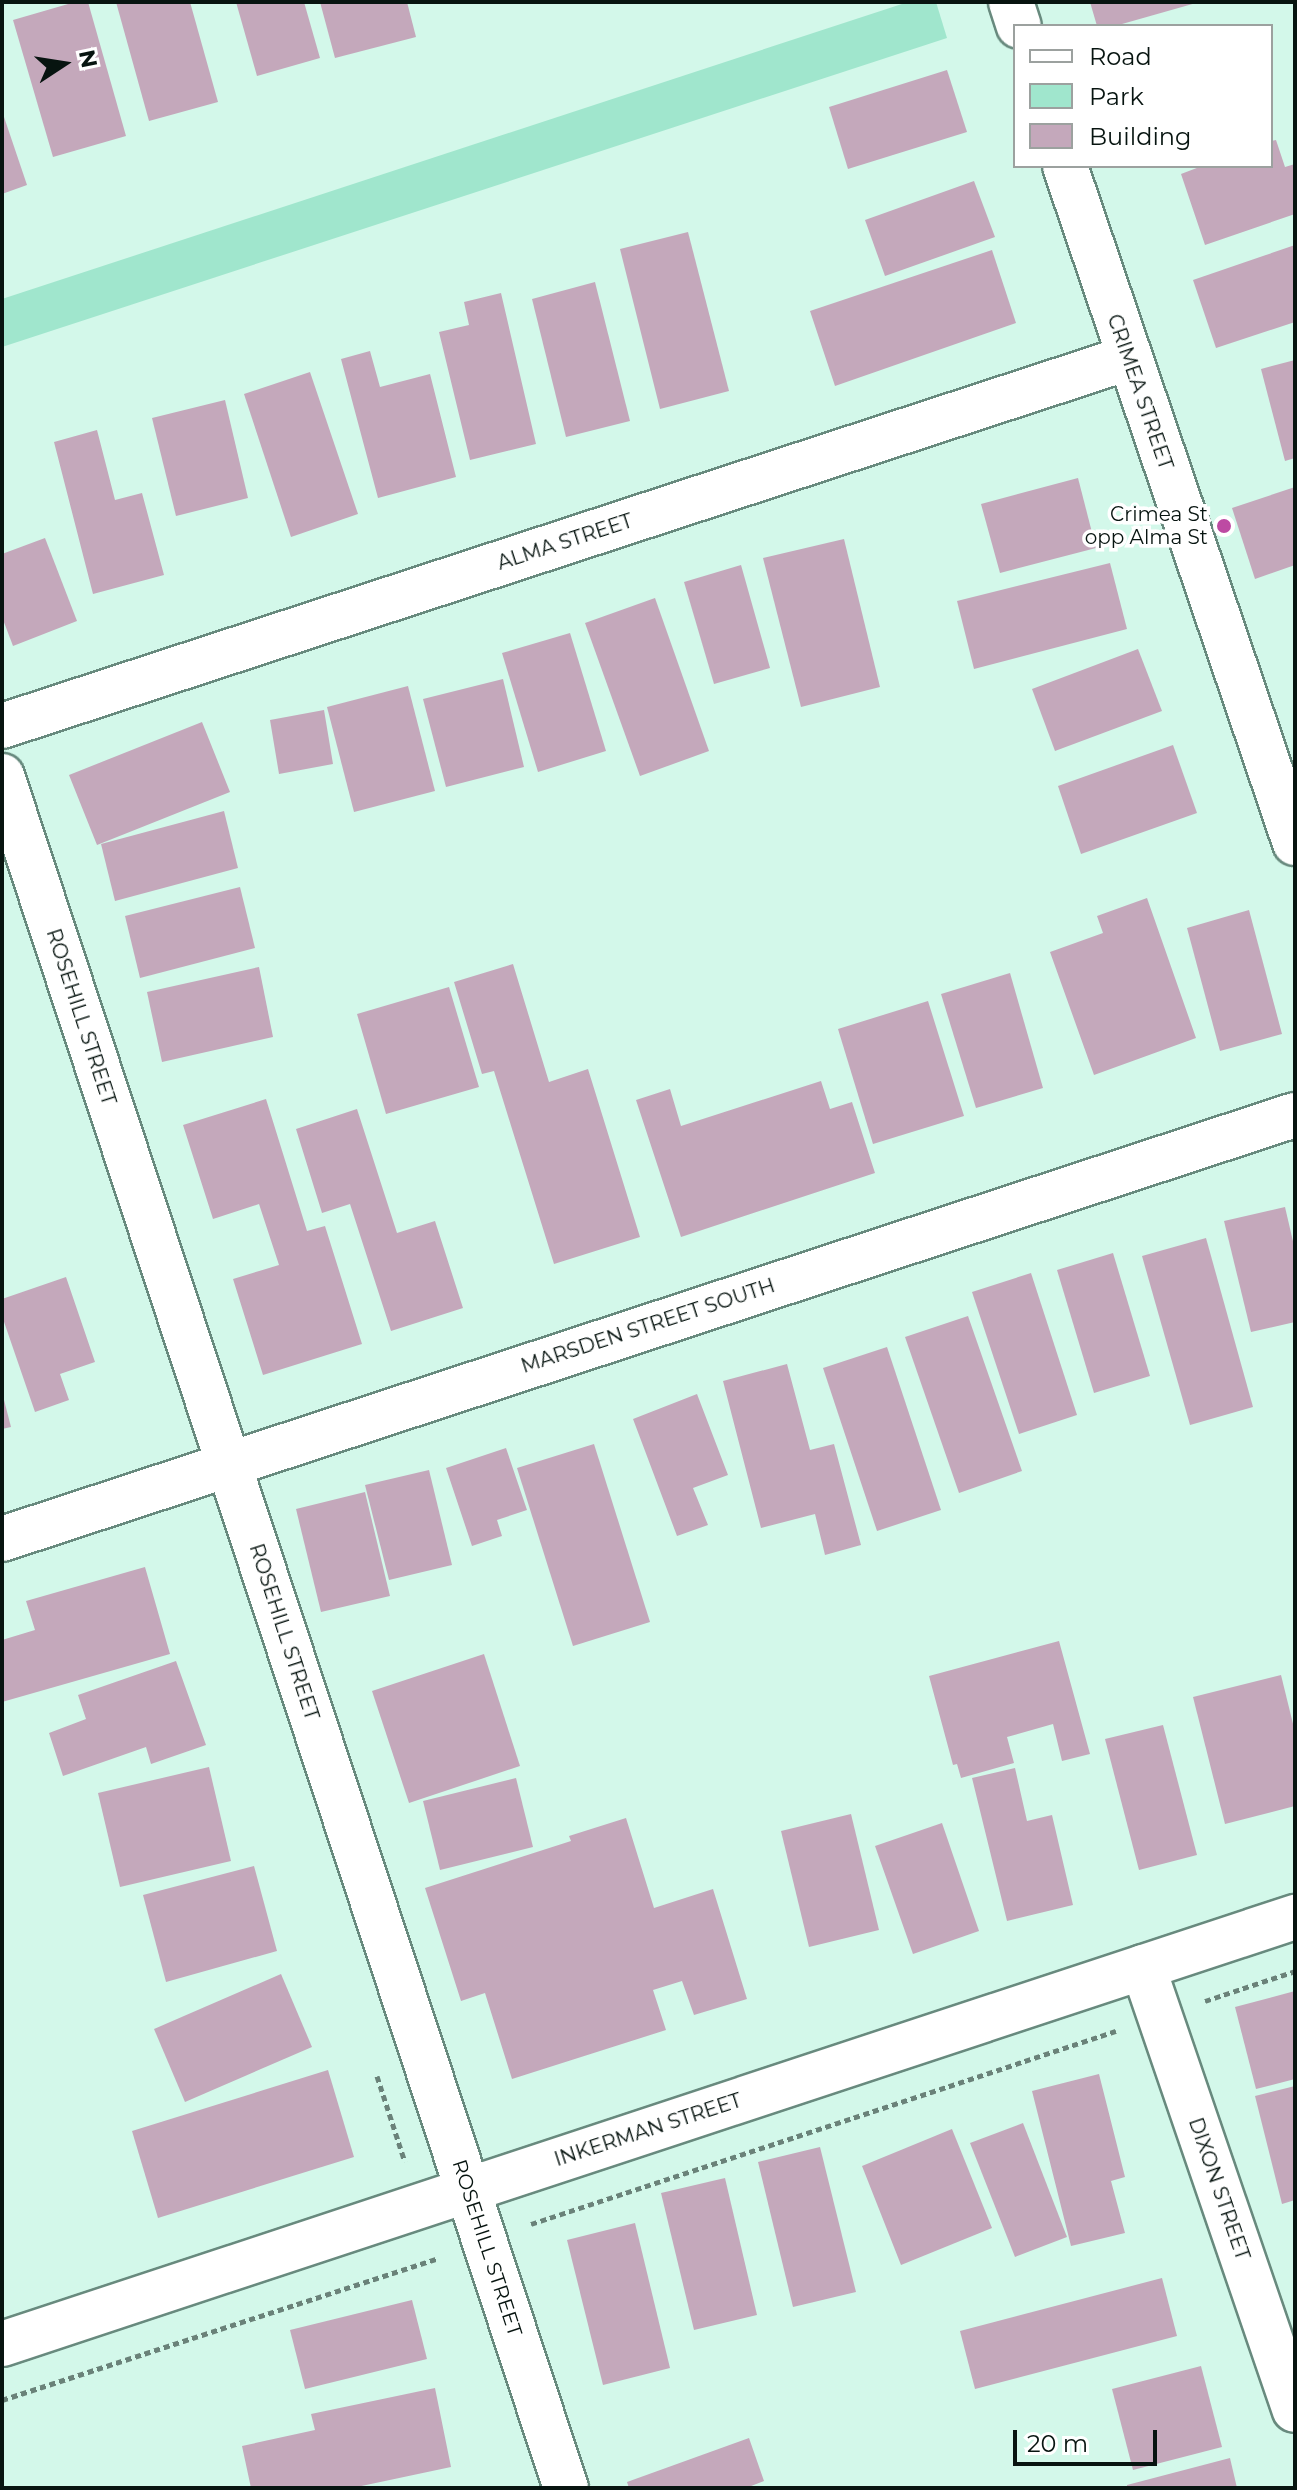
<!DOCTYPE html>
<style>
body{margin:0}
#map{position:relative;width:1297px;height:2490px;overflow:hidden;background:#d3f8ea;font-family:Montserrat,sans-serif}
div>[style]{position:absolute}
.green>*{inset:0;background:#a0e6cd}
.building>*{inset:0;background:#c4a8bb}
.path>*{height:5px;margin-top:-2.5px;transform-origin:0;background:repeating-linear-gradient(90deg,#6a8279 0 6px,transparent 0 10px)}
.roads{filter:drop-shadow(2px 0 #688a7e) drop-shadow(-2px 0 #688a7e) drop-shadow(0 2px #688a7e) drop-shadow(0 -2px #688a7e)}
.street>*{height:44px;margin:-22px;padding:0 22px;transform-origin:22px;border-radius:22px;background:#fff}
.dots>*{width:22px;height:22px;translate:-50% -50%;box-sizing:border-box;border:4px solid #fff;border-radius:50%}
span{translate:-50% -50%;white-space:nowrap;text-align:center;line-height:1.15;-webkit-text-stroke:7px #fff;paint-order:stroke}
.street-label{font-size:20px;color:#071410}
.poi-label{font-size:20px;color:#071410}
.right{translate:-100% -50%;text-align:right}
.frame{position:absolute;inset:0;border:4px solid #071410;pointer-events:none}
.legend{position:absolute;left:1013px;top:24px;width:260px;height:144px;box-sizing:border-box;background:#fff;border:2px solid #9ca19f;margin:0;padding:10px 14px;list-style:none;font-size:24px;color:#071410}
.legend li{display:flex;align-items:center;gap:16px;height:40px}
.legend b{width:40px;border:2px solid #9ca19f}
.north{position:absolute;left:24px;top:24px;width:80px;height:80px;-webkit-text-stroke:6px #fff;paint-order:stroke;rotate:78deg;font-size:22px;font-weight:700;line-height:32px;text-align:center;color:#071410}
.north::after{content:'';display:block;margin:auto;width:28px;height:36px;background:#071410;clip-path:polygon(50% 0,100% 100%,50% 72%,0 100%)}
.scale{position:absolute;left:1013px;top:2430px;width:144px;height:36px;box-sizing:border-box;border:4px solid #071410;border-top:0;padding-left:10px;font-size:24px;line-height:28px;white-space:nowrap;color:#071410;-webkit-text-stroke:6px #fff;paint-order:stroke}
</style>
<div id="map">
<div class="green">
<i style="clip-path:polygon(908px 2px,936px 2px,947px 38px,2px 347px,2px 299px)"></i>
</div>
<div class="building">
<i style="clip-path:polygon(75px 2px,88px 2px,126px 136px,53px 157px,13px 20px)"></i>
<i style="clip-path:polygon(116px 2px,190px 2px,218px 102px,149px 121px)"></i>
<i style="clip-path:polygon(236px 2px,304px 2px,320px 58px,257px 76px)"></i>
<i style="clip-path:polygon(320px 2px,407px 2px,416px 37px,335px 58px)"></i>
<i style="clip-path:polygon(1090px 2px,1196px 2px,1196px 3px,1115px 26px,1097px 26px)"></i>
<i style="clip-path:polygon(947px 70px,967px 132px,848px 169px,829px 107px)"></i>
<i style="clip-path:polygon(2px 111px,27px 185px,2px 194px)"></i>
<i style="clip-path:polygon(1276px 140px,1285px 167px,1295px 164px,1295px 214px,1205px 245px,1181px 174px,1202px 166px,1271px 166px,1271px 141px)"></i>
<i style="clip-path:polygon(974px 181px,995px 237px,885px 276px,865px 220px)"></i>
<i style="clip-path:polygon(688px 232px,729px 391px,660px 409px,620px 249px)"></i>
<i style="clip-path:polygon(1295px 245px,1295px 322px,1216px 348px,1193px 280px)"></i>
<i style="clip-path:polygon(992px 250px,1016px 323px,835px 386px,810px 311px)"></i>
<i style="clip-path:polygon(595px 282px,630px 421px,566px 437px,532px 299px)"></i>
<i style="clip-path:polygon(501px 293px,536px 444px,470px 460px,439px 332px,469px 325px,464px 302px)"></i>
<i style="clip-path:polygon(370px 351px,380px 387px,430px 374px,456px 477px,378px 498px,341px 359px)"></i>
<i style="clip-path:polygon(1295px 360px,1295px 458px,1285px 461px,1261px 369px)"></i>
<i style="clip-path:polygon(310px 372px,358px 514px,291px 537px,244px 394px)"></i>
<i style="clip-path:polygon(225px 400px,248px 498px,176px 516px,152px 418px)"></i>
<i style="clip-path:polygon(97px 430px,115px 500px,142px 493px,164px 575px,93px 594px,54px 442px)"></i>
<i style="clip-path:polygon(1078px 478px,1096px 548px,1000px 573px,981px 504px)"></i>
<i style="clip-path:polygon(1295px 487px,1295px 565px,1255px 579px,1232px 508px)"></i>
<i style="clip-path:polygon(45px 538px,77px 621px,13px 646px,2px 617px,2px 554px)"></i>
<i style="clip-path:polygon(844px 539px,880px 687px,801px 707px,763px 558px)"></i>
<i style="clip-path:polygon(1110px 563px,1127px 629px,974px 669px,957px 601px)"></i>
<i style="clip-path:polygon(741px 565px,770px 668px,714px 684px,684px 582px)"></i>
<i style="clip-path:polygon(655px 598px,709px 751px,640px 776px,585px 623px)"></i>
<i style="clip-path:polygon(570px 633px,606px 751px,538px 772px,502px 653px)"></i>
<i style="clip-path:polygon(1138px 649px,1162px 711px,1055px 751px,1032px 689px)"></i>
<i style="clip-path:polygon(503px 679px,524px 767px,446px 787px,423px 699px)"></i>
<i style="clip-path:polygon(408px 686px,435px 791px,354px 812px,327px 707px)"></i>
<i style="clip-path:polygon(324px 710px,333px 764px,279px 774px,270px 720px)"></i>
<i style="clip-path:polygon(202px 722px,230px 792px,97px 845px,69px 775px)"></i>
<i style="clip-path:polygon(1173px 745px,1197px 813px,1081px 854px,1058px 786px)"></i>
<i style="clip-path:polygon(224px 811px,238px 868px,115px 901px,101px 844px)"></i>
<i style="clip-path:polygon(240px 887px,255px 948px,140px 978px,125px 916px)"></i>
<i style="clip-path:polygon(1147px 898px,1196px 1038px,1094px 1075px,1050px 952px,1103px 933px,1097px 916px)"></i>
<i style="clip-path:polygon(1249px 910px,1282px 1034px,1220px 1051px,1187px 928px)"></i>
<i style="clip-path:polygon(513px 964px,549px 1082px,588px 1069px,640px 1237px,554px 1264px,494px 1071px,482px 1074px,454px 982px)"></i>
<i style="clip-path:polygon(259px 967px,273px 1037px,162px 1062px,147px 992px)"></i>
<i style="clip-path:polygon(1010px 973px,1043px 1088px,976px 1108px,941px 994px)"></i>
<i style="clip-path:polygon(449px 987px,479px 1087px,386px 1114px,357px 1014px)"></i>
<i style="clip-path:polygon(928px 1001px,964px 1116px,873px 1144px,838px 1029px)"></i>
<i style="clip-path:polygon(821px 1081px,830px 1109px,852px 1102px,875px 1173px,681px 1237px,636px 1100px,670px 1089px,681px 1126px)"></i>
<i style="clip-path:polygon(266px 1099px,307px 1231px,325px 1226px,362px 1344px,263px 1375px,233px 1279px,279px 1265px,259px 1204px,213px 1219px,183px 1125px)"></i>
<i style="clip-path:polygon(357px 1109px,397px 1233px,435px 1221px,463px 1308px,391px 1331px,350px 1204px,322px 1213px,296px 1129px)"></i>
<i style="clip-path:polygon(1285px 1207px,1295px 1250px,1295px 1322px,1251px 1332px,1224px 1221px)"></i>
<i style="clip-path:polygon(1206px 1238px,1253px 1407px,1190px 1425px,1142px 1256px)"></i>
<i style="clip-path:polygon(1113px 1253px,1150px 1376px,1094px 1393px,1057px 1270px)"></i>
<i style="clip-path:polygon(1031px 1273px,1077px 1415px,1019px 1434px,972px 1292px)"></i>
<i style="clip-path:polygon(66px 1277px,95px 1362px,60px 1374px,69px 1400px,35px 1412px,2px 1316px,2px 1299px)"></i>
<i style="clip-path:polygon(968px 1316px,1022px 1471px,959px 1493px,905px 1337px)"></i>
<i style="clip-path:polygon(887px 1347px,941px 1510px,877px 1531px,823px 1368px)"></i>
<i style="clip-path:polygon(787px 1364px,810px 1450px,834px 1444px,861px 1545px,825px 1555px,815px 1514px,761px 1528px,723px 1381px)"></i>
<i style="clip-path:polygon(697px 1394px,728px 1475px,693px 1488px,708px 1525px,677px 1536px,633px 1419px)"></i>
<i style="clip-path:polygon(3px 1396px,11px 1427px,2px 1429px,2px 1397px)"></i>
<i style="clip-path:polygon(594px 1444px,650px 1622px,573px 1646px,517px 1468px)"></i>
<i style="clip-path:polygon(506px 1448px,527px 1510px,497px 1520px,502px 1536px,472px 1546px,446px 1468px)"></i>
<i style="clip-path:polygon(429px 1470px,452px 1565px,389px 1580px,365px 1485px)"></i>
<i style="clip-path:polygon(365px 1492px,390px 1596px,321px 1612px,296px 1509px)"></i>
<i style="clip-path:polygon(145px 1567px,170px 1654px,2px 1702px,2px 1640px,35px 1630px,26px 1601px)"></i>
<i style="clip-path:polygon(1059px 1641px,1090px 1754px,1062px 1761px,1053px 1724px,1007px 1737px,1014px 1763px,961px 1778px,957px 1764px,953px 1765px,929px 1676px)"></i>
<i style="clip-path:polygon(484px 1654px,520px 1766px,409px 1803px,372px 1691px)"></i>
<i style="clip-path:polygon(176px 1661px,206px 1745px,151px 1764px,146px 1747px,63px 1776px,49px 1733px,86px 1719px,78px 1695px)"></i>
<i style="clip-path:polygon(1281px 1675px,1295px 1732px,1295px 1806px,1225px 1824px,1193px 1697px)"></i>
<i style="clip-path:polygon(1163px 1725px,1197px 1855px,1139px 1870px,1105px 1739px)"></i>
<i style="clip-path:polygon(209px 1767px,231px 1861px,120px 1887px,98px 1793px)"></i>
<i style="clip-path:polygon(1015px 1768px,1027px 1821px,1052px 1815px,1073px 1905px,1007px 1921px,972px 1778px)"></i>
<i style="clip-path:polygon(516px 1778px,533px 1847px,440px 1870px,423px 1801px)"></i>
<i style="clip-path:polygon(851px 1814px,879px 1930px,809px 1947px,781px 1831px)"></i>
<i style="clip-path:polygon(626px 1818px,654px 1908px,713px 1889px,747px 1999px,694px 2015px,682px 1981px,653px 1990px,666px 2030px,512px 2079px,485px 1993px,461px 2001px,425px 1888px,571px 1841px,569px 1836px)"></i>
<i style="clip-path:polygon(942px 1823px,979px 1931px,913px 1954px,875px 1846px)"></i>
<i style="clip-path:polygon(254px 1866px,277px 1951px,166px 1982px,143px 1895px)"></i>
<i style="clip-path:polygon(281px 1974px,312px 2047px,185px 2102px,154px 2029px)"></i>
<i style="clip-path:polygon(1295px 1991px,1295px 2079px,1256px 2089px,1235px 2007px)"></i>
<i style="clip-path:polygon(328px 2070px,354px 2157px,158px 2218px,132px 2131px)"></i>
<i style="clip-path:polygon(1099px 2074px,1125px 2177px,1111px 2181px,1125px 2233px,1071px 2246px,1032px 2091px)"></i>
<i style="clip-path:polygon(1295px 2086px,1295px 2200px,1282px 2204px,1255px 2096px)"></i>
<i style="clip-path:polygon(1023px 2123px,1067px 2237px,1015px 2257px,970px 2143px)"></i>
<i style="clip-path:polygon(952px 2129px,992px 2228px,901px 2265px,862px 2166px)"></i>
<i style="clip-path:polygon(820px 2147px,856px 2292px,793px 2307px,758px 2162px)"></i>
<i style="clip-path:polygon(725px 2178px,757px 2315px,694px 2330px,661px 2193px)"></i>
<i style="clip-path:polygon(635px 2223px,670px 2368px,603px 2385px,567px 2240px)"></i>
<i style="clip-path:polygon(1162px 2278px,1177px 2336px,975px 2389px,960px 2331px)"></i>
<i style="clip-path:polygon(412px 2300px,427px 2359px,305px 2389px,290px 2330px)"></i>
<i style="clip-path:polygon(1201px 2366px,1222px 2447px,1133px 2470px,1112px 2389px)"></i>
<i style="clip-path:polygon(435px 2388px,451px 2467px,352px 2488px,251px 2488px,242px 2446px,315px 2430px,311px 2414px)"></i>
<i style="clip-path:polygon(749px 2438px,764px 2481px,746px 2488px,629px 2488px,627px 2482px)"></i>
<i style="clip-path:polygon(1230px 2458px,1237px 2488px,1127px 2488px,1127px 2485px)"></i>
</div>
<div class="path">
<i style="left:1205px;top:2001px;width:95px;rotate:-18.4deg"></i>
<i style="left:377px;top:2076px;width:90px;rotate:72deg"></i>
<i style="left:531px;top:2224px;width:616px;rotate:-18.26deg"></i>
<i style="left:2px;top:2400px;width:459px;rotate:-18deg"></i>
</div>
<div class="roads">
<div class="street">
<i style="left:1011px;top:2px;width:25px;rotate:72deg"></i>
<i style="left:1065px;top:166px;width:715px;rotate:71.24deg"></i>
<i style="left:2px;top:726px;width:1185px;rotate:-18.1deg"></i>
<i style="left:2px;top:776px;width:1803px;rotate:71.77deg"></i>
<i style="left:2px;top:1539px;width:1361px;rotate:-18.16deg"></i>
<i style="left:1143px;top:1967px;width:468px;rotate:71.1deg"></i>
<i style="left:2px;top:2344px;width:1362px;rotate:-18.28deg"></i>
</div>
</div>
<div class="dots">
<i style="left:1224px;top:526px;background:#bd4aa3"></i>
</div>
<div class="street-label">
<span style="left:1140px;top:392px;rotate:71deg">CRIMEA STREET</span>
<span style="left:565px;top:542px;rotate:-18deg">ALMA STREET</span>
<span style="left:81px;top:1017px;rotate:72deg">ROSEHILL STREET</span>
<span style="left:648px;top:1326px;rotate:-18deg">MARSDEN STREET SOUTH</span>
<span style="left:284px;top:1632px;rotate:72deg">ROSEHILL STREET</span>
<span style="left:648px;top:2130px;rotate:-18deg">INKERMAN STREET</span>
<span style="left:1219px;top:2189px;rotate:71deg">DIXON STREET</span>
<span style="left:487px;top:2248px;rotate:72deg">ROSEHILL STREET</span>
</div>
<div class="poi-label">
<span class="right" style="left:1208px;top:526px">Crimea St<br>opp Alma St</span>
</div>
<div class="frame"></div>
<ul class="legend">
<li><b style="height:10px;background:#fff"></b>Road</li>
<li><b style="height:22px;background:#a0e6cd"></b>Park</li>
<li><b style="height:22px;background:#c4a8bb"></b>Building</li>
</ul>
<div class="north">N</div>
<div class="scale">20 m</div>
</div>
